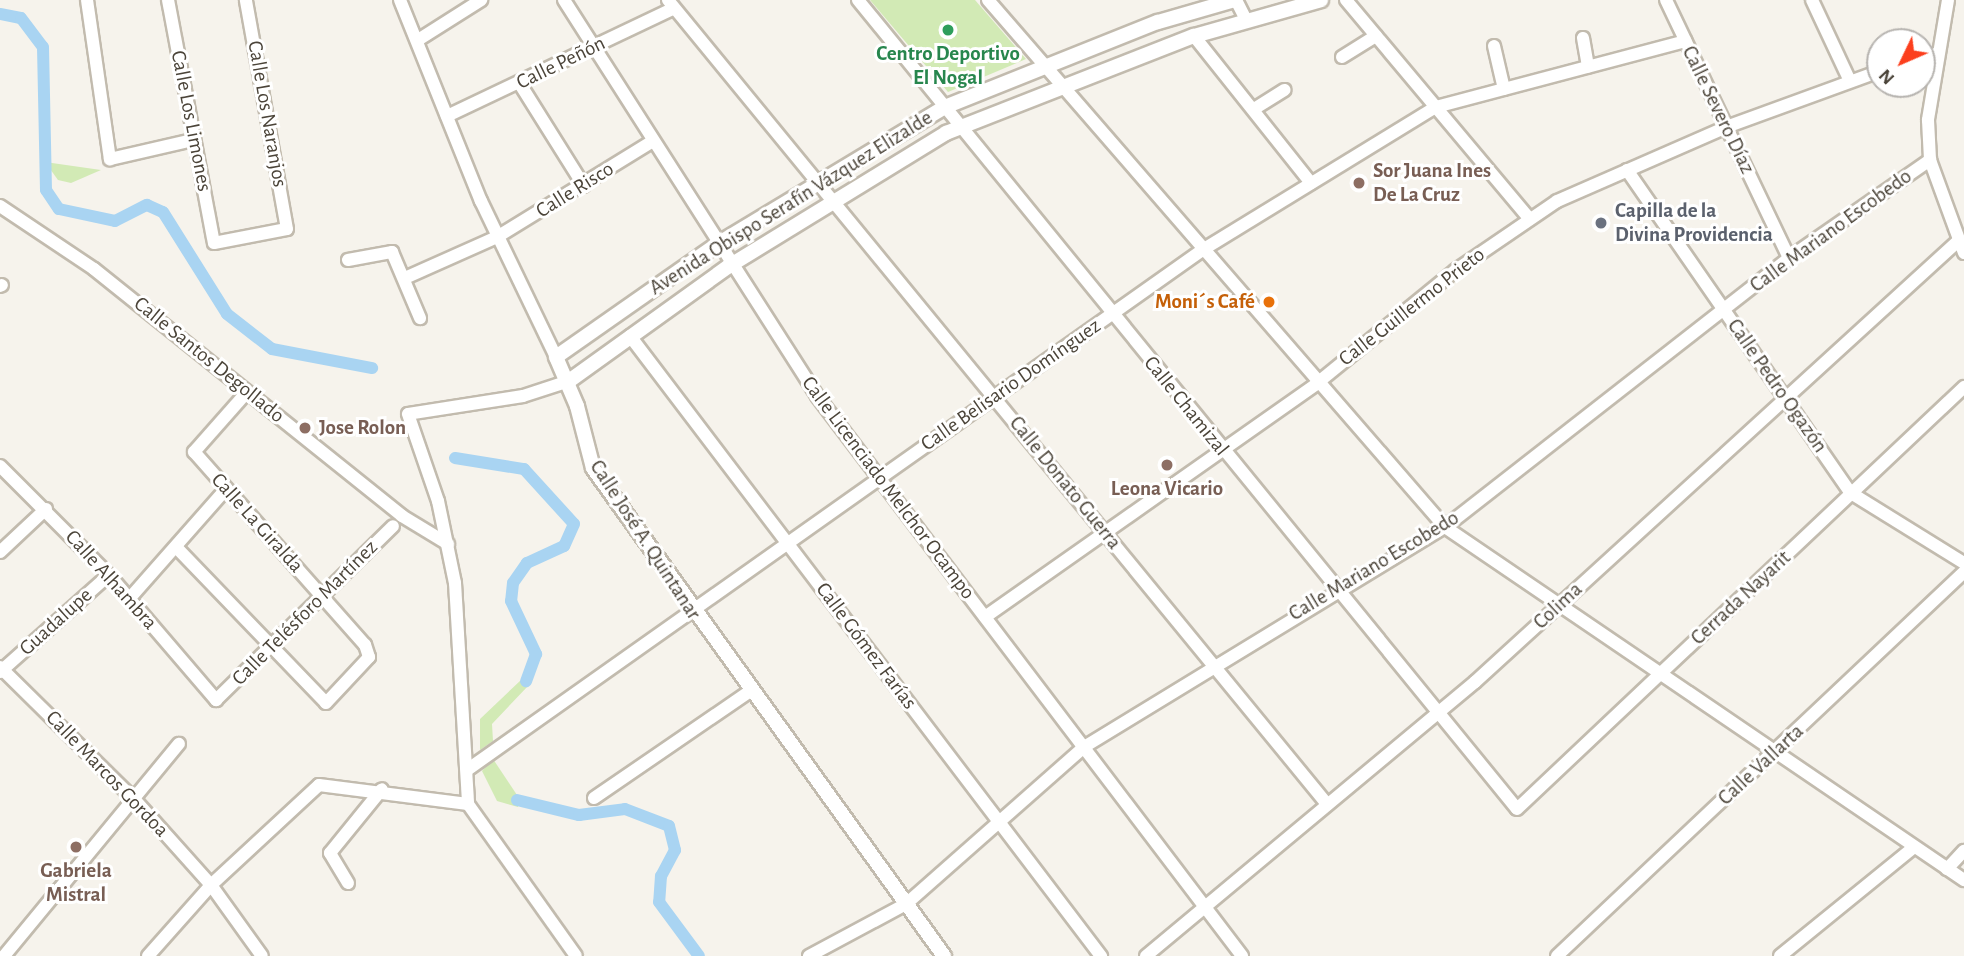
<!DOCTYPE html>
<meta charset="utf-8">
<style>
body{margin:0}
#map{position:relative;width:1964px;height:956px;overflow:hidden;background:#f6f3ec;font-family:"Alegreya Sans",sans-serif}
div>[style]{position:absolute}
.green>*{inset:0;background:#d2eab5}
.canal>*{height:12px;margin:-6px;padding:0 6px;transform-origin:6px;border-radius:6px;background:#a9d4f2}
.roads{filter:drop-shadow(2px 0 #c2bbae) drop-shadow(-2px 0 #c2bbae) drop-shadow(0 2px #c2bbae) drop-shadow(0 -2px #c2bbae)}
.minor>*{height:12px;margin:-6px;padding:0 6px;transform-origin:6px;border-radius:6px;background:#fff}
.tertiary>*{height:14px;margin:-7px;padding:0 7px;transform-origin:7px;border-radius:7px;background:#fff}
.dots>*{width:19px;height:19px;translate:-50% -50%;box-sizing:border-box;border:4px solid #fff;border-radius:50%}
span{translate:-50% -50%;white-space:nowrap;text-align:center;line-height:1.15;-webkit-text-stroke:6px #fff;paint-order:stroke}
.leisure-label{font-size:21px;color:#27864d;font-weight:700}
.street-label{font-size:21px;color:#4b4439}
.education-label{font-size:21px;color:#785e54;font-weight:700}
.left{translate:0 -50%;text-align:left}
.worship-label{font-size:21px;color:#5b616d;font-weight:700}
.food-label{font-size:21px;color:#c56008;font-weight:700}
.right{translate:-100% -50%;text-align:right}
.north{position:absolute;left:1866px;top:28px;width:70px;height:70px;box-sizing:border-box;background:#fff;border:2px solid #b7b4b0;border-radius:50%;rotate:226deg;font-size:19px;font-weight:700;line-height:28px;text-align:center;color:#4b4439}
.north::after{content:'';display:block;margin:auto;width:24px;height:32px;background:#fc3f1d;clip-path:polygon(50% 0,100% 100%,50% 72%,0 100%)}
</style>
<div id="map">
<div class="green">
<i style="clip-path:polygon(870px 0,975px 0,1026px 59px,948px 92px)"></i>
<i style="clip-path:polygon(45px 162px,101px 170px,71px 183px,58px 180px)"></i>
<i style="clip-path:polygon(521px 680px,528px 686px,492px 724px,493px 741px,480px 750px,480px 719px)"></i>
<i style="clip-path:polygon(493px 759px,519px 798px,518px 807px,497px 801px,482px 771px)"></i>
</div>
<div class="canal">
<i style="left:0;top:14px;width:21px;rotate:11deg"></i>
<i style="left:21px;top:18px;width:36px;rotate:53deg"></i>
<i style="left:43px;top:47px;width:143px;rotate:88.8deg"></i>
<i style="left:46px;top:190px;width:23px;rotate:56deg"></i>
<i style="left:59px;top:209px;width:57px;rotate:12.1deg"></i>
<i style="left:115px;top:221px;width:36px;rotate:-27deg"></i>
<i style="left:147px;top:205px;width:17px;rotate:24deg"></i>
<i style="left:163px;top:212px;width:120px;rotate:57.9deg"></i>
<i style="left:227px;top:314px;width:57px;rotate:37.9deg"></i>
<i style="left:272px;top:349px;width:102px;rotate:10.8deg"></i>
<i style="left:455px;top:458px;width:70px;rotate:9.1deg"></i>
<i style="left:524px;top:469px;width:74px;rotate:47.7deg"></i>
<i style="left:574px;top:524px;width:24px;rotate:114deg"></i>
<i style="left:564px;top:546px;width:41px;rotate:155.3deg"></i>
<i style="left:527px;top:563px;width:24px;rotate:125deg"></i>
<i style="left:513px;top:583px;width:18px;rotate:96deg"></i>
<i style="left:511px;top:601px;width:59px;rotate:64.7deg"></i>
<i style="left:536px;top:654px;width:29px;rotate:110deg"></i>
<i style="left:517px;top:800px;width:64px;rotate:13.6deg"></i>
<i style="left:579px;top:815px;width:46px;rotate:-7.4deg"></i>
<i style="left:625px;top:809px;width:47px;rotate:21.1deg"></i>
<i style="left:669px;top:826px;width:25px;rotate:76deg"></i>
<i style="left:675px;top:850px;width:30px;rotate:118deg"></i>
<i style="left:661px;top:876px;width:26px;rotate:94deg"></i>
<i style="left:659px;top:902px;width:67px;rotate:53.5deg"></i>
</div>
<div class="roads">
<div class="minor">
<i style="left:87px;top:0;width:161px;rotate:81.8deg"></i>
<i style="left:110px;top:159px;width:85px;rotate:-12.9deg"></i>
<i style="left:168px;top:0;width:247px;rotate:79.3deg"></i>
<i style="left:214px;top:243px;width:74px;rotate:-10.9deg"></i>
<i style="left:287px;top:229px;width:233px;rotate:-100.2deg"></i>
<i style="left:400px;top:0;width:217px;rotate:68.1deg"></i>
<i style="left:481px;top:201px;width:173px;rotate:64.3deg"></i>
<i style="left:564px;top:0;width:470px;rotate:57.4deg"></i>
<i style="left:817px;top:396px;width:703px;rotate:52.8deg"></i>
<i style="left:668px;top:0;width:1040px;rotate:50.66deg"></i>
<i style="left:858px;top:0;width:1043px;rotate:50.83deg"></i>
<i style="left:1517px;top:809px;width:615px;rotate:-43.35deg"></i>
<i style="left:988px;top:0;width:698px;rotate:49.07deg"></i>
<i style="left:1445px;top:527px;width:628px;rotate:34.22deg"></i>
<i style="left:1236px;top:0;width:22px;rotate:63deg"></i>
<i style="left:1346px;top:0;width:286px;rotate:50deg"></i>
<i style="left:1666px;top:0;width:286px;rotate:64.5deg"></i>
<i style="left:1812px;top:0;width:89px;rotate:64.9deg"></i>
<i style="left:1948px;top:0;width:122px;rotate:99.5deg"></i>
<i style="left:1928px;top:120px;width:40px;rotate:87.1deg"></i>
<i style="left:1930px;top:160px;width:99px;rotate:69.9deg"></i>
<i style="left:1194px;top:36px;width:188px;rotate:51.5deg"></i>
<i style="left:1583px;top:38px;width:29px;rotate:80deg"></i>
<i style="left:418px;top:40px;width:75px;rotate:-32.4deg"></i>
<i style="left:1494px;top:46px;width:44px;rotate:76.9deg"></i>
<i style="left:1342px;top:57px;width:40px;rotate:-32deg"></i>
<i style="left:1922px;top:58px;width:15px;rotate:-16deg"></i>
<i style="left:520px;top:84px;width:120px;rotate:57.9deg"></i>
<i style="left:1254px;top:109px;width:36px;rotate:-32deg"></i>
<i style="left:447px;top:116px;width:251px;rotate:-25.4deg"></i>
<i style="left:1627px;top:170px;width:393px;rotate:55.3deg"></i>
<i style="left:1851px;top:493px;width:133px;rotate:31.8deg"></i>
<i style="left:0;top:206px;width:113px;rotate:33.8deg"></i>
<i style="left:94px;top:269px;width:395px;rotate:38.7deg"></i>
<i style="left:402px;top:516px;width:54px;rotate:31.3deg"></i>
<i style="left:348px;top:260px;width:45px;rotate:-10.3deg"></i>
<i style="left:392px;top:252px;width:72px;rotate:67deg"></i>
<i style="left:407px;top:277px;width:98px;rotate:-24deg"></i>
<i style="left:497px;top:237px;width:183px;rotate:-31.6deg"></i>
<i style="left:0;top:286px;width:2px;rotate:-27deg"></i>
<i style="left:630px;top:336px;width:779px;rotate:52.78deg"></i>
<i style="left:569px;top:381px;width:48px;rotate:161.9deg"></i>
<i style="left:523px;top:396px;width:116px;rotate:171.1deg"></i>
<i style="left:408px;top:414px;width:92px;rotate:71deg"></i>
<i style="left:438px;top:501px;width:84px;rotate:78.3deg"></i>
<i style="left:455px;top:583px;width:221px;rotate:86.6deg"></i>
<i style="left:468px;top:804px;width:186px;rotate:54.6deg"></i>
<i style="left:0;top:466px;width:154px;rotate:45deg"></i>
<i style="left:109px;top:575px;width:165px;rotate:49.4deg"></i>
<i style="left:216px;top:700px;width:248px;rotate:-44.5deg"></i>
<i style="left:176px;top:547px;width:216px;rotate:46.1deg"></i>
<i style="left:326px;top:703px;width:63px;rotate:-46.9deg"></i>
<i style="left:369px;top:657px;width:13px;rotate:-108deg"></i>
<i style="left:365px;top:645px;width:258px;rotate:-131.5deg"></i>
<i style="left:194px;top:452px;width:80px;rotate:-48.5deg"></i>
<i style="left:0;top:552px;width:63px;rotate:-43.1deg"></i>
<i style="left:129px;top:599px;width:147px;rotate:-48.6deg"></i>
<i style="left:985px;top:617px;width:405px;rotate:-35.1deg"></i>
<i style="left:1316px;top:384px;width:181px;rotate:-39.2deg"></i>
<i style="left:1456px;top:270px;width:122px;rotate:-34.3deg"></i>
<i style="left:1557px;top:201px;width:184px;rotate:-23.6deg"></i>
<i style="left:1726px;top:127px;width:164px;rotate:-20deg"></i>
<i style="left:0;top:667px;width:190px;rotate:44.6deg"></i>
<i style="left:135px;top:800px;width:114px;rotate:48.2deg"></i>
<i style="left:211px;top:885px;width:87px;rotate:54.3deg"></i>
<i style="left:0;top:672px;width:146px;rotate:-41.7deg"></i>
<i style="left:467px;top:770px;width:903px;rotate:-35.26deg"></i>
<i style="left:1204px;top:249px;width:272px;rotate:-31.5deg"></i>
<i style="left:1436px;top:107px;width:258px;rotate:-14.8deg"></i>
<i style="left:594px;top:798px;width:188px;rotate:-34.4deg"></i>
<i style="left:1947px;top:869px;width:25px;rotate:-47deg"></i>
<i style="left:348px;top:883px;width:35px;rotate:-121deg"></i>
<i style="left:330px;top:853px;width:82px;rotate:-50.9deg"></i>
<i style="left:4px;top:956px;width:275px;rotate:-50.5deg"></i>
<i style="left:148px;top:956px;width:95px;rotate:-48.4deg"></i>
<i style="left:211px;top:885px;width:147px;rotate:-42.8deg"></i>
<i style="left:319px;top:785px;width:150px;rotate:7.3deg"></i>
<i style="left:809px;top:956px;width:110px;rotate:-28.2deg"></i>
<i style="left:906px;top:904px;width:237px;rotate:-41.4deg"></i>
<i style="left:1084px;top:747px;width:423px;rotate:-31.4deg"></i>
<i style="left:1445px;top:527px;width:437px;rotate:-38deg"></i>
<i style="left:1789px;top:258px;width:172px;rotate:-34.8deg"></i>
<i style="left:1146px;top:956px;width:428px;rotate:-39.8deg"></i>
<i style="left:1475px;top:682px;width:653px;rotate:-42.39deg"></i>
<i style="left:1557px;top:956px;width:560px;rotate:-43.33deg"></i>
<i style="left:1780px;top:956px;width:173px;rotate:-39.1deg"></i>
</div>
<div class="tertiary">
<i style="left:569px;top:381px;width:197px;rotate:-35.7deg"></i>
<i style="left:729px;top:266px;width:255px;rotate:-31.5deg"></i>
<i style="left:946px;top:133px;width:266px;rotate:-21.4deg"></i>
<i style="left:1194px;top:36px;width:132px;rotate:-15.8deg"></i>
<i style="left:944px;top:956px;width:601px;rotate:-125.73deg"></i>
<i style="left:593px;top:468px;width:64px;rotate:-104.5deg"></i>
<i style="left:577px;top:406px;width:53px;rotate:-113.2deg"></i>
<i style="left:556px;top:357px;width:195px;rotate:-35deg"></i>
<i style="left:716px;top:245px;width:267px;rotate:-31.1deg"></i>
<i style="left:945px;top:107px;width:229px;rotate:-21.8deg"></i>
<i style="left:1158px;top:22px;width:79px;rotate:-16.1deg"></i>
</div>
</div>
<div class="dots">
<i style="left:948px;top:30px;background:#2e9e5b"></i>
<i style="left:1359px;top:183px;background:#8d6e63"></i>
<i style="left:1601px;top:223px;background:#6b7280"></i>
<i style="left:1269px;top:302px;background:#e8710a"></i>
<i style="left:305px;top:428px;background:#8d6e63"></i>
<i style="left:1167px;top:465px;background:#8d6e63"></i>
<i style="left:76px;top:847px;background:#8d6e63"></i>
</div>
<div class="leisure-label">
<span style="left:948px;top:66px">Centro Deportivo<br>El Nogal</span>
</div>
<div class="street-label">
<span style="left:561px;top:63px;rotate:-26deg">Calle Peñón</span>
<span style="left:1718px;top:110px;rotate:64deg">Calle Severo Díaz</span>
<span style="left:267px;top:114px;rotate:80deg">Calle Los Naranjos</span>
<span style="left:191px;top:121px;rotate:79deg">Calle Los Limones</span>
<span style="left:575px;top:190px;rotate:-32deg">Calle Risco</span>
<span style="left:791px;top:203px;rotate:-32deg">Avenida Obispo Serafín Vázquez Elizalde</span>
<span style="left:1831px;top:231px;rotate:-36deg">Calle Mariano Escobedo</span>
<span style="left:1412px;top:307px;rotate:-38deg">Calle Guillermo Prieto</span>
<span style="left:209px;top:360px;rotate:39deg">Calle Santos Degollado</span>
<span style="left:1011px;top:385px;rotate:-35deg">Calle Belisario Domínguez</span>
<span style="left:1777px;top:386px;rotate:55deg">Calle Pedro Ogazón</span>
<span style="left:1186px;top:406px;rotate:51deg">Calle Chamizal</span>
<span style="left:1065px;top:483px;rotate:51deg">Calle Donato Guerra</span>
<span style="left:888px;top:488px;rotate:53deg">Calle Licenciado Melchor Ocampo</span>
<span style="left:257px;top:523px;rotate:48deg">Calle La Giralda</span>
<span style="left:645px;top:540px;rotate:57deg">Calle José A. Quintanar</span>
<span style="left:1374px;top:566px;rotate:-31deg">Calle Mariano Escobedo</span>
<span style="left:111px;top:580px;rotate:48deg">Calle Alhambra</span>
<span style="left:1741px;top:598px;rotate:-43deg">Cerrada Nayarit</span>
<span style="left:1558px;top:606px;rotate:-43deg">Colima</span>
<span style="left:305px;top:613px;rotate:-45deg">Calle Telésforo Martínez</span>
<span style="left:56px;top:622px;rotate:-42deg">Guadalupe</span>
<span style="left:866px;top:646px;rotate:53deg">Calle Gómez Farías</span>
<span style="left:1761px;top:765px;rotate:-43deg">Calle Vallarta</span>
<span style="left:107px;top:774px;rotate:46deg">Calle Marcos Gordoa</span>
</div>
<div class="education-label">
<span class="left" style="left:1373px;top:183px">Sor Juana Ines<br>De La Cruz</span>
<span class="left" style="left:319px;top:428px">Jose Rolon</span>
<span style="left:1167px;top:489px">Leona Vicario</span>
<span style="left:76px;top:883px">Gabriela<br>Mistral</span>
</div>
<div class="worship-label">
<span class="left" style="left:1615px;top:223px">Capilla de la<br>Divina Providencia</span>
</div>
<div class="food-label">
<span class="right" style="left:1255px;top:302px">Moni´s Café</span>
</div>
<div class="north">N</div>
</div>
